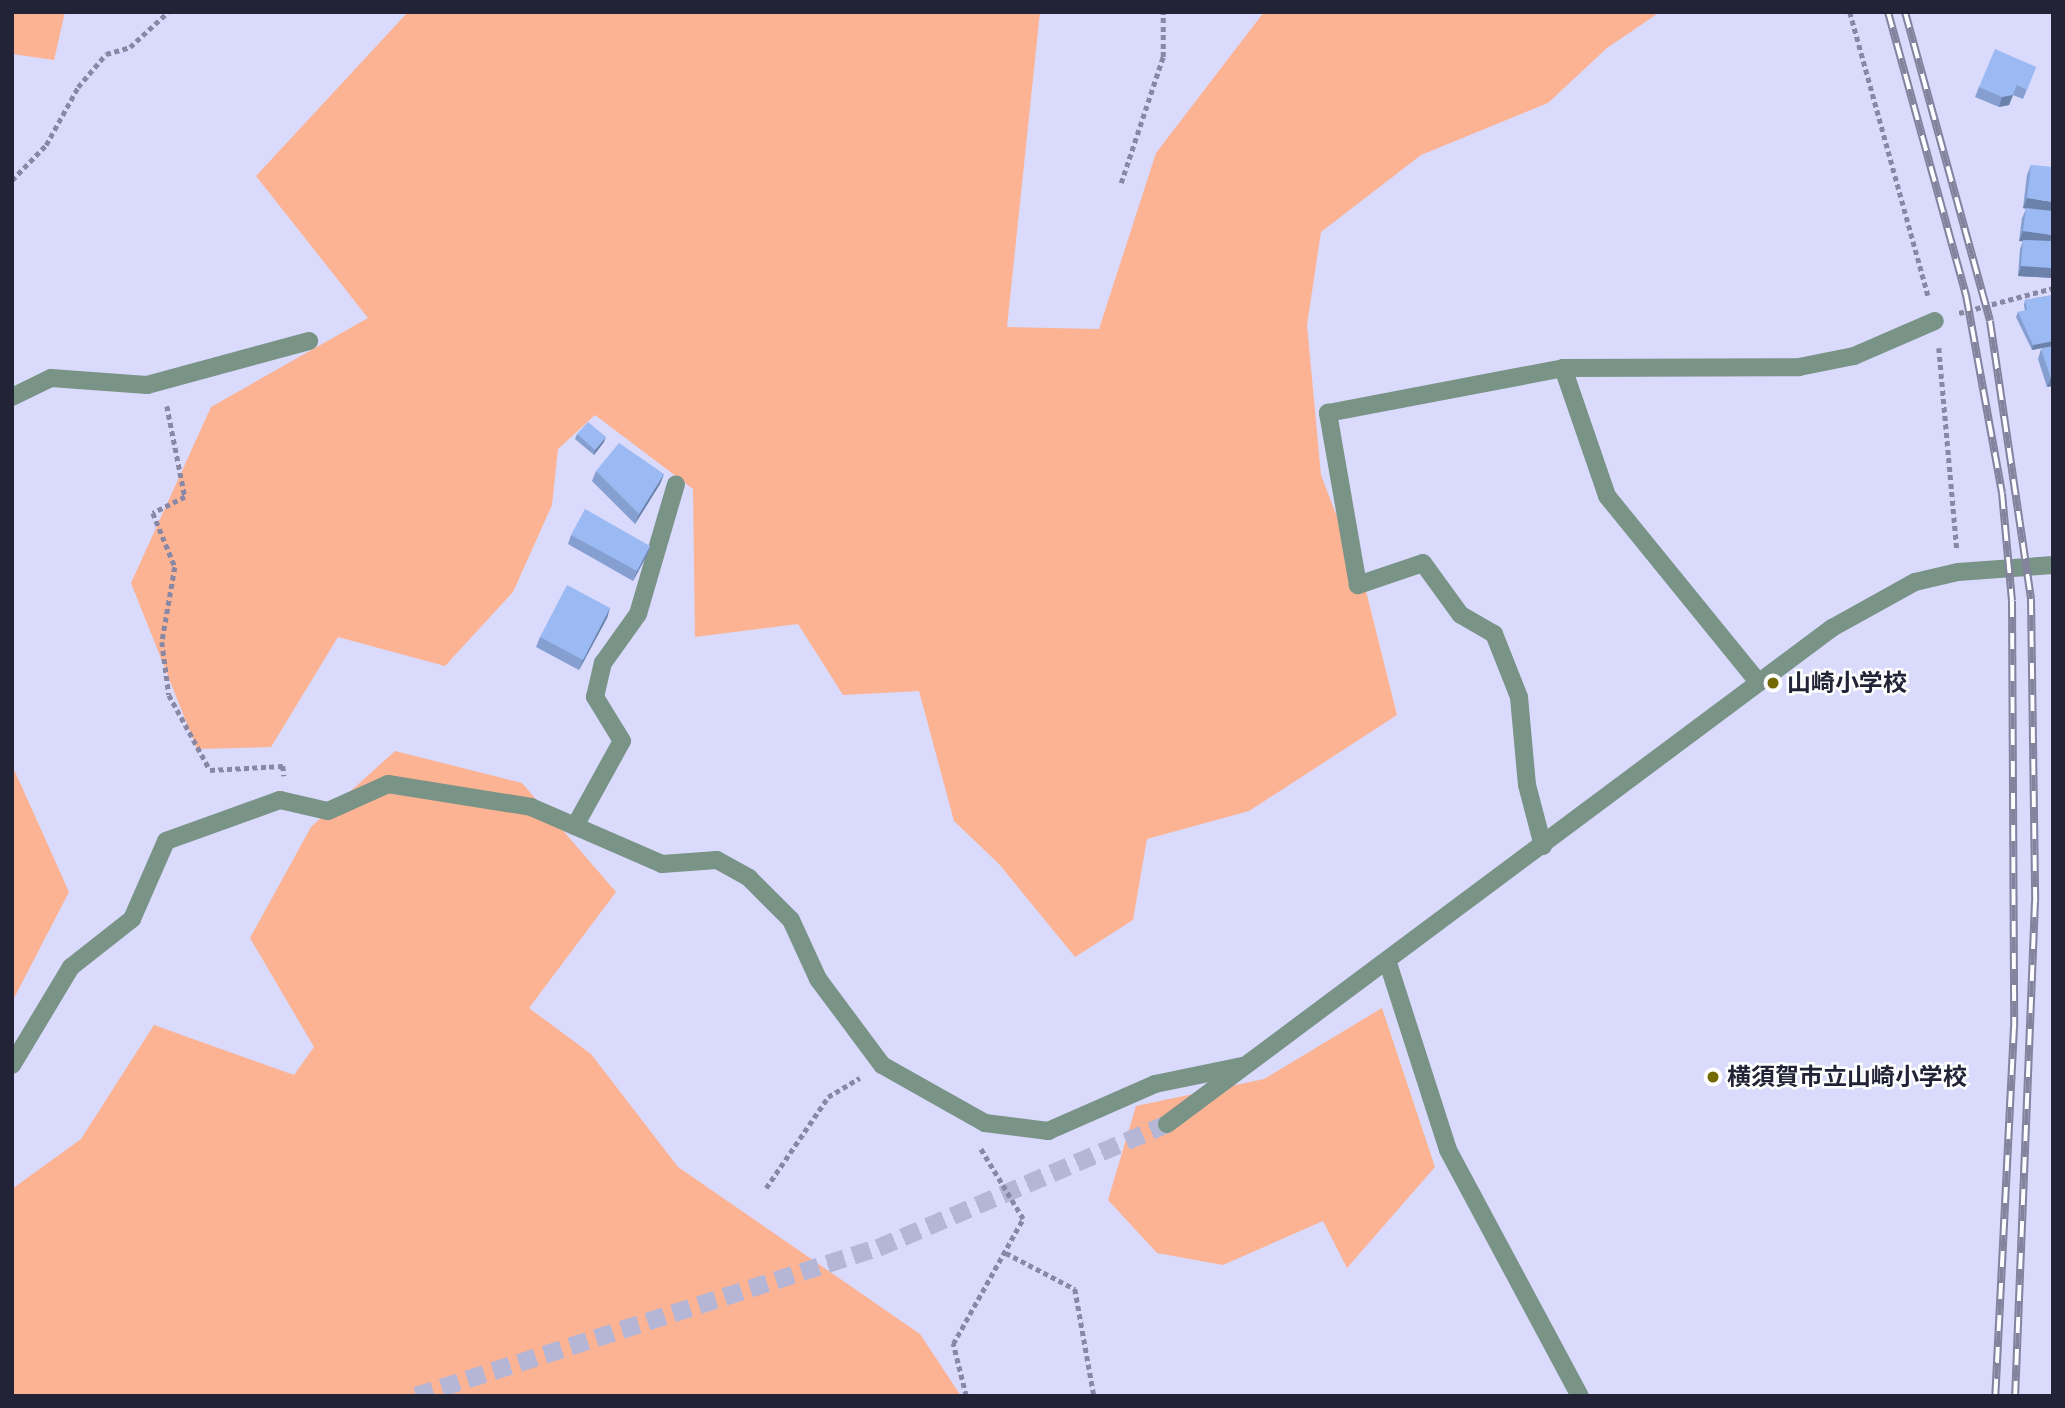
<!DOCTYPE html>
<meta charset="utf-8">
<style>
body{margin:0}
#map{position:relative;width:2065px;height:1408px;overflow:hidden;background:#d9dafc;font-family:Arial,"Noto Sans JP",sans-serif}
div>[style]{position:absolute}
.green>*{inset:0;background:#fcb394}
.tertiary-tunnel>*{height:18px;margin-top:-9px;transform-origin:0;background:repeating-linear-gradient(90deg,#b5b5d5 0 18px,transparent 0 27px)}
.path>*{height:4.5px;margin-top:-2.25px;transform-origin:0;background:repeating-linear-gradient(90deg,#8888a4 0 5px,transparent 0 8.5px)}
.service>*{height:18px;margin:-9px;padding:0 9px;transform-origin:9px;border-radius:9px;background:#799386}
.minor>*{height:18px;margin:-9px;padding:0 9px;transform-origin:9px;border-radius:9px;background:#799386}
.tertiary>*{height:18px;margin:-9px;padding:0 9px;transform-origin:9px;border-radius:9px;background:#799386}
.rail>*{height:8px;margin-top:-4px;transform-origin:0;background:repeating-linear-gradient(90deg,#fefefe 0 16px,#83839e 0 32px);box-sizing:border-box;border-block:2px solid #83839e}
.wall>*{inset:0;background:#859fd1}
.shaded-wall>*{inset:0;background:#6c82aa}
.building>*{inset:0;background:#9bb9f3}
.dots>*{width:19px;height:19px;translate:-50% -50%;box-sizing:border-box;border:4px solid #fefefe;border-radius:50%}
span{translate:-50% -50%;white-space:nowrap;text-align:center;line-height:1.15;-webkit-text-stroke:5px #fefefe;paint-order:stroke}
.poi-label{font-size:24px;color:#232337;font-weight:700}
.left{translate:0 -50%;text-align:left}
.frame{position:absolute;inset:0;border:14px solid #232337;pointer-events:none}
</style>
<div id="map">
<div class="green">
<i style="clip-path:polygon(12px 12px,65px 12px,54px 60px,12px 54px)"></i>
<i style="clip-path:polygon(408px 12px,1040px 12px,1007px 327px,1099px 329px,1156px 153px,1264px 12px,1660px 12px,1607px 48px,1548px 103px,1421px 155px,1321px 232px,1307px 325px,1321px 475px,1367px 595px,1397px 715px,1249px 811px,1147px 839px,1133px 920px,1075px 957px,999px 864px,954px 821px,919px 691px,843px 695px,798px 624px,695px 637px,693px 489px,595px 415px,558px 449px,552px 505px,513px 592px,445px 666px,338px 637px,271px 747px,197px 749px,131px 583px,211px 407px,368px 318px,256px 176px)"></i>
<i style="clip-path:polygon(395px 751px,522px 783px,616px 892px,529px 1008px,591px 1054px,678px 1167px,920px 1334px,961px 1396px,12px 1396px,12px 1189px,81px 1139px,154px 1025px,294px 1075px,314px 1047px,250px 938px,311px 827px)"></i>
<i style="clip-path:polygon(12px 765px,69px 892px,12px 1002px)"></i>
<i style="clip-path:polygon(1382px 1008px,1435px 1167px,1347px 1268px,1323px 1221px,1223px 1265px,1157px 1253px,1108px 1200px,1136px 1106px,1264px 1079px)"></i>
</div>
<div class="tertiary-tunnel">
<i style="left:416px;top:1396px;width:485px;rotate:-17.8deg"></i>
<i style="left:878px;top:1248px;width:314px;rotate:-23.2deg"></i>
</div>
<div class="path">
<i style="left:1850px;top:12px;width:294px;rotate:74.6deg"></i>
<i style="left:12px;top:180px;width:49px;rotate:-45.8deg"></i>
<i style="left:46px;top:145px;width:66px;rotate:-61.1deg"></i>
<i style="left:78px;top:87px;width:43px;rotate:-49.7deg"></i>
<i style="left:106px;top:54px;width:25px;rotate:-16deg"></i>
<i style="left:130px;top:47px;width:52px;rotate:-42.6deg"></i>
<i style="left:1121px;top:183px;width:133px;rotate:-71.6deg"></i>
<i style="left:1163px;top:57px;width:45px;rotate:-90deg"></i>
<i style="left:1959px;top:313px;width:97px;rotate:-14.9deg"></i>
<i style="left:1939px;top:348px;width:201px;rotate:84.9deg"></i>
<i style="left:167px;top:406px;width:93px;rotate:78.8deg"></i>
<i style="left:185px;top:497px;width:36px;rotate:153deg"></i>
<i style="left:153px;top:513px;width:58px;rotate:67.8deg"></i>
<i style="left:175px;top:567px;width:76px;rotate:99.8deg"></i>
<i style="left:162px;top:642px;width:53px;rotate:82.5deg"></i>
<i style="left:169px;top:695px;width:85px;rotate:61.3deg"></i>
<i style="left:210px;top:770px;width:73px;rotate:-3.1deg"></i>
<i style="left:283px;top:766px;width:10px;rotate:84deg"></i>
<i style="left:766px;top:1188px;width:110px;rotate:-55.7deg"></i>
<i style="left:828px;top:1097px;width:37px;rotate:-31deg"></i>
<i style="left:1006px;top:1253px;width:78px;rotate:27.6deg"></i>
<i style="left:1075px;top:1289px;width:109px;rotate:79.9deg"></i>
<i style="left:966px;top:1396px;width:54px;rotate:-104deg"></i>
<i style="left:953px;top:1344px;width:143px;rotate:-60.8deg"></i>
<i style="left:1023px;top:1219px;width:83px;rotate:-121.2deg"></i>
</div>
<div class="service">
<i style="left:1563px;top:368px;width:135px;rotate:71deg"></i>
<i style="left:1607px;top:496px;width:240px;rotate:50.9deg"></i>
<i style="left:575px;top:826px;width:97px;rotate:-61.1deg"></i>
<i style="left:622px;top:741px;width:52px;rotate:-121.5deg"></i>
<i style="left:595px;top:697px;width:35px;rotate:-77deg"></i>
<i style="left:603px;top:663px;width:60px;rotate:-54.5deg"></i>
<i style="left:638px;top:614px;width:135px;rotate:-73.7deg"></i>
<i style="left:1543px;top:846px;width:63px;rotate:-104.7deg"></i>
<i style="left:1527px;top:785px;width:88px;rotate:-95.2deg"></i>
<i style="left:1519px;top:697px;width:68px;rotate:-111.6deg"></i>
<i style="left:1494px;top:634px;width:39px;rotate:-150deg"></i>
<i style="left:1460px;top:614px;width:63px;rotate:-126deg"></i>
<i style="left:1423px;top:563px;width:69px;rotate:161.3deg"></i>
<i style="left:1358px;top:585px;width:175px;rotate:-99.9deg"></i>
<i style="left:1328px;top:413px;width:239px;rotate:-10.8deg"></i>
<i style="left:1563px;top:368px;width:236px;rotate:-0.2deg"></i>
<i style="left:1799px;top:367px;width:56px;rotate:-11.3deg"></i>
<i style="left:1854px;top:356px;width:88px;rotate:-23.4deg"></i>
<i style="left:12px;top:1065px;width:114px;rotate:-59deg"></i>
<i style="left:71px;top:967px;width:78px;rotate:-38.2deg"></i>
<i style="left:132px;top:919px;width:85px;rotate:-66.4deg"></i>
<i style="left:166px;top:841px;width:121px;rotate:-19.8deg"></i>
<i style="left:280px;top:800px;width:49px;rotate:12.9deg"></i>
<i style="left:328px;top:811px;width:66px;rotate:-24.2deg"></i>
<i style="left:388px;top:784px;width:145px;rotate:9.1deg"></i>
<i style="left:531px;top:807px;width:143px;rotate:23.5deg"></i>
<i style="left:662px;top:864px;width:55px;rotate:-4.2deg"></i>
<i style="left:717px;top:860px;width:37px;rotate:29deg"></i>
<i style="left:749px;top:878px;width:59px;rotate:45deg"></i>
<i style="left:791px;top:920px;width:65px;rotate:65.4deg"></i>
<i style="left:818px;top:979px;width:107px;rotate:53.3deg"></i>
<i style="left:882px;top:1065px;width:118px;rotate:29.4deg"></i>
<i style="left:985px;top:1123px;width:64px;rotate:7.2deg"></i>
<i style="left:1048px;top:1131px;width:117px;rotate:-23.7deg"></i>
<i style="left:1155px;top:1084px;width:90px;rotate:-11.6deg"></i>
</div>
<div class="minor">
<i style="left:12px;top:397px;width:43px;rotate:-26deg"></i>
<i style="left:51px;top:378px;width:96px;rotate:4.2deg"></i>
<i style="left:147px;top:385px;width:168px;rotate:-15.2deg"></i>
<i style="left:1388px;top:963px;width:196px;rotate:72.2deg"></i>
<i style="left:1448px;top:1150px;width:279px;rotate:61.8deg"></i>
</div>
<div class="tertiary">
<i style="left:1167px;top:1124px;width:830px;rotate:-36.72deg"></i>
<i style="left:1832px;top:628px;width:95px;rotate:-29deg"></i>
<i style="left:1915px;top:582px;width:44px;rotate:-13.1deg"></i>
<i style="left:1958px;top:572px;width:95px;rotate:-4.2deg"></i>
</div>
<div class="rail">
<i style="left:1888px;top:12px;width:294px;rotate:74.6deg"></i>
<i style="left:1966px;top:295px;width:201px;rotate:79.7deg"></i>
<i style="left:2002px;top:493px;width:108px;rotate:84.7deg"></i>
<i style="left:2012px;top:601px;width:426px;rotate:89.7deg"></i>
<i style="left:2014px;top:1027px;width:369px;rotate:92.9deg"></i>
<i style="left:1905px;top:12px;width:320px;rotate:74.6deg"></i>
<i style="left:1990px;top:321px;width:281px;rotate:81.6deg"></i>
<i style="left:2031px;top:599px;width:302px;rotate:89.2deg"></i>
<i style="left:2035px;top:901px;width:495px;rotate:92.3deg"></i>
</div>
<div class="wall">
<i style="clip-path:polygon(2036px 67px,2023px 99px,2013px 95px,2009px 105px,1999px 107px,1975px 97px,1979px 87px)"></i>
<i style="clip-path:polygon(2031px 165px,2053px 278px,2018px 276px,2020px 249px,2023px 241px,2019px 241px,2022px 218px,2026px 209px,2023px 208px,2027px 175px)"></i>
<i style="clip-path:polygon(2053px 295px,2053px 386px,2047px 387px,2038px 359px,2041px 349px,2051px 346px,2032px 350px,2016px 317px,2018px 312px,2025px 311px,2024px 305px,2025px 300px)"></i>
<i style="clip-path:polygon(577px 434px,604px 442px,594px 455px,575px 439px)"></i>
<i style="clip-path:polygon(596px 471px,664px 474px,660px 484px,635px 524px,592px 481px)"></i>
<i style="clip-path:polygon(571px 535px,650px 546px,647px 555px,633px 581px,568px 544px)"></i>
<i style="clip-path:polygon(610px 608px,607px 618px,579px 670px,536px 647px,540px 637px)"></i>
</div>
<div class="shaded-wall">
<i style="clip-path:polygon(2017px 85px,2009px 105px,1999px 107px,2002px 97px)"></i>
<i style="clip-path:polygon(2027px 198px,2053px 202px,2053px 212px,2023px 208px)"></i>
<i style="clip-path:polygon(2023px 231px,2053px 235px,2053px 245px,2019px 241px)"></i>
<i style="clip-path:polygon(2021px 266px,2053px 268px,2053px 278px,2018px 276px)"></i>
<i style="clip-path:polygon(2053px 341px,2053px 346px,2032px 350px,2033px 345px)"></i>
<i style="clip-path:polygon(2053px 377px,2053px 386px,2047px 387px,2051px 378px)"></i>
<i style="clip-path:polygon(606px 437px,604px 442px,594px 455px,595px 450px)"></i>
<i style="clip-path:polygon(664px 474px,660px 484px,635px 524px,639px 514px)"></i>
<i style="clip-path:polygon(650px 546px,647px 555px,633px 581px,637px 571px)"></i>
<i style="clip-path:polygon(610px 608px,607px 618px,579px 670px,583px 660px)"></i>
</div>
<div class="building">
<i style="clip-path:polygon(1995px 49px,2036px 67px,2027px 90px,2017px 85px,2013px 95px,2002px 97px,1979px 87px)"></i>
<i style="clip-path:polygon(2031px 165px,2053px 167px,2053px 202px,2027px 198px)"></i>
<i style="clip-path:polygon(2026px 208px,2053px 211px,2053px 235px,2023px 231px)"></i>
<i style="clip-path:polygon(2023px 240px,2053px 241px,2053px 268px,2021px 266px)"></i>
<i style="clip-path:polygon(2053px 295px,2053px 341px,2033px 345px,2018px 312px,2027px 310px,2025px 300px)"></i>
<i style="clip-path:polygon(2053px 346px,2053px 377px,2051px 378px,2041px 349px)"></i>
<i style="clip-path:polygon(588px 422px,606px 437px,595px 450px,577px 434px)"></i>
<i style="clip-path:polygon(619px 443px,664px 474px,639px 514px,596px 471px)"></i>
<i style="clip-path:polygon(585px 509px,650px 546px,637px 571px,571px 535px)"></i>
<i style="clip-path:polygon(567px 585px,610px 608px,583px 660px,540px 637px)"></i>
</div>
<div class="dots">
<i style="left:1773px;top:683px;background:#736a03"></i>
<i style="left:1713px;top:1077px;background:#736a03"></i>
</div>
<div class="poi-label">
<span class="left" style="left:1787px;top:683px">山崎小学校</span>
<span class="left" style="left:1727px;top:1077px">横須賀市立山崎小学校</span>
</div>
<div class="frame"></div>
</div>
